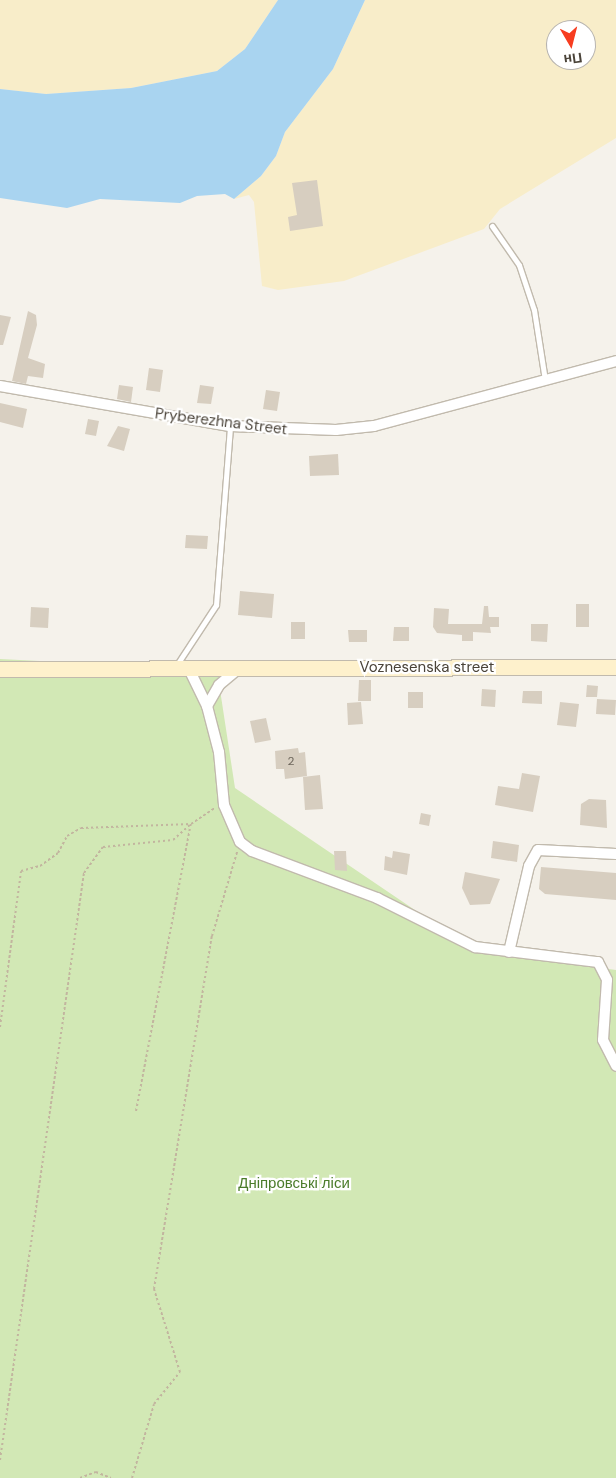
<!DOCTYPE html>
<meta charset="utf-8">
<style>
body{margin:0}
#map{position:relative;width:616px;height:1478px;overflow:hidden;background:#f5f2eb;font-family:"DM Sans",sans-serif}
div>[style]{position:absolute}
.green>*{inset:0;background:#d2e8b5}
.sand>*{inset:0;background:#f8edc9}
.water>*{inset:0;background:#a9d4f0}
.building>*{inset:0;background:#d7cec0}
.path>*{height:2px;margin-top:-1px;transform-origin:0;background:repeating-linear-gradient(90deg,#c2b59f 0 2.5px,transparent 0 5px)}
.roads{filter:drop-shadow(1px 0 #c1baad) drop-shadow(-1px 0 #c1baad) drop-shadow(0 1px #c1baad) drop-shadow(0 -1px #c1baad)}
.service>*{height:5px;margin:-2.5px;padding:0 2.5px;transform-origin:2.5px;border-radius:2.5px;background:#fff}
.minor>*{height:10px;margin:-5px;padding:0 5px;transform-origin:5px;border-radius:5px;background:#fff}
.secondary>*{height:15px;margin:-7.5px;padding:0 7.5px;transform-origin:7.5px;border-radius:7.5px;background:#fef1cc}
span{translate:-50% -50%;white-space:nowrap;text-align:center;line-height:1.15;-webkit-text-stroke:4.5px #fff;paint-order:stroke}
.number-label{font-size:12px;color:#6d665b}
.number-label span{-webkit-text-stroke-width:0}
.street-label{font-size:15px;color:#4a4339}
.park-label{font-size:15px;color:#4b7c2b}
.north{position:absolute;left:546px;top:20px;width:50px;height:50px;box-sizing:border-box;background:#fff;border:1px solid #b7b4b0;border-radius:50%;rotate:172deg;font-size:14px;font-weight:700;line-height:20px;text-align:center;color:#4a4339}
.north::after{content:'';display:block;margin:auto;width:18px;height:22px;background:#f73d20;clip-path:polygon(50% 0,100% 100%,50% 72%,0 100%)}
</style>
<div id="map">
<div class="green">
<i style="clip-path:polygon(0 659px,217px 670px,235px 788px,465px 944px,503px 955px,616px 970px,616px 1478px,0 1478px)"></i>
</div>
<div class="sand">
<i style="clip-path:polygon(0 0,278px 0,245px 49px,217px 71px,131px 88px,46px 94px,0 89px)"></i>
<i style="clip-path:polygon(evenodd,365px 0,616px 0,616px 138px,500px 209px,484px 229px,344px 281px,278px 290px,262px 286px,254px 202px,249px 195px,234px 199px,261px 176px,276px 156px,285px 132px,333px 69px,365px 0,556px 30px,586px 30px,586px 60px,556px 60px,556px 30px)"></i>
</div>
<div class="water">
<i style="clip-path:polygon(278px 0,365px 0,333px 69px,285px 132px,276px 156px,261px 176px,234px 199px,225px 194px,197px 196px,180px 203px,100px 199px,67px 208px,0 198px,0 89px,46px 94px,131px 88px,217px 71px,245px 49px)"></i>
</div>
<div class="building">
<i style="clip-path:polygon(317px 180px,323px 226px,290px 231px,288px 217px,297px 215px,292px 183px)"></i>
<i style="clip-path:polygon(28px 311px,36px 315px,37px 325px,28px 358px,45px 364px,43px 378px,28px 376px,26px 384px,12px 381px)"></i>
<i style="clip-path:polygon(0 315px,11px 317px,3px 345px,0 345px)"></i>
<i style="clip-path:polygon(149px 368px,163px 370px,160px 392px,146px 390px)"></i>
<i style="clip-path:polygon(119px 385px,133px 387px,131px 402px,117px 399px)"></i>
<i style="clip-path:polygon(200px 385px,214px 387px,211px 404px,197px 403px)"></i>
<i style="clip-path:polygon(266px 390px,280px 392px,277px 411px,263px 409px)"></i>
<i style="clip-path:polygon(0 403px,27px 409px,23px 428px,0 422px)"></i>
<i style="clip-path:polygon(88px 419px,99px 421px,96px 436px,85px 434px)"></i>
<i style="clip-path:polygon(118px 426px,130px 429px,124px 451px,107px 446px)"></i>
<i style="clip-path:polygon(338px 454px,339px 475px,310px 476px,309px 456px)"></i>
<i style="clip-path:polygon(186px 535px,208px 536px,207px 549px,185px 548px)"></i>
<i style="clip-path:polygon(240px 591px,274px 594px,272px 618px,238px 615px)"></i>
<i style="clip-path:polygon(576px 604px,589px 604px,589px 627px,576px 627px)"></i>
<i style="clip-path:polygon(484px 606px,488px 606px,489px 617px,499px 617px,499px 627px,490px 627px,491px 633px,473px 632px,473px 641px,462px 641px,462px 635px,437px 633px,433px 627px,434px 608px,449px 609px,448px 624px,482px 624px)"></i>
<i style="clip-path:polygon(31px 607px,49px 608px,48px 628px,30px 627px)"></i>
<i style="clip-path:polygon(291px 622px,305px 622px,305px 639px,291px 639px)"></i>
<i style="clip-path:polygon(531px 624px,548px 624px,547px 642px,531px 641px)"></i>
<i style="clip-path:polygon(394px 627px,409px 627px,409px 641px,393px 641px)"></i>
<i style="clip-path:polygon(348px 630px,367px 630px,367px 642px,349px 642px)"></i>
<i style="clip-path:polygon(359px 680px,371px 680px,371px 701px,358px 701px)"></i>
<i style="clip-path:polygon(587px 685px,598px 686px,597px 697px,586px 697px)"></i>
<i style="clip-path:polygon(482px 689px,496px 690px,495px 707px,481px 706px)"></i>
<i style="clip-path:polygon(523px 691px,542px 691px,542px 704px,522px 703px)"></i>
<i style="clip-path:polygon(408px 692px,423px 692px,423px 708px,408px 708px)"></i>
<i style="clip-path:polygon(597px 699px,616px 700px,615px 715px,596px 714px)"></i>
<i style="clip-path:polygon(361px 702px,363px 724px,348px 725px,347px 703px)"></i>
<i style="clip-path:polygon(560px 702px,579px 704px,576px 727px,557px 725px)"></i>
<i style="clip-path:polygon(266px 718px,271px 740px,255px 743px,250px 721px)"></i>
<i style="clip-path:polygon(298px 748px,299px 753px,305px 752px,307px 776px,285px 779px,284px 769px,276px 769px,275px 751px)"></i>
<i style="clip-path:polygon(522px 773px,540px 776px,533px 812px,495px 805px,498px 786px,519px 789px)"></i>
<i style="clip-path:polygon(320px 775px,323px 809px,305px 810px,303px 777px)"></i>
<i style="clip-path:polygon(589px 799px,606px 800px,607px 828px,580px 825px,581px 804px)"></i>
<i style="clip-path:polygon(421px 813px,431px 815px,429px 826px,419px 824px)"></i>
<i style="clip-path:polygon(493px 841px,519px 845px,517px 862px,491px 858px)"></i>
<i style="clip-path:polygon(334px 851px,346px 851px,347px 871px,335px 870px)"></i>
<i style="clip-path:polygon(393px 851px,410px 854px,407px 875px,384px 870px,385px 856px,392px 858px)"></i>
<i style="clip-path:polygon(541px 867px,616px 873px,616px 900px,545px 894px,539px 889px)"></i>
<i style="clip-path:polygon(465px 872px,500px 879px,490px 904px,470px 905px,462px 888px)"></i>
</div>
<div class="path">
<i style="left:0;top:1027px;width:157px;rotate:-82.3deg"></i>
<i style="left:21px;top:871px;width:20px;rotate:-15deg"></i>
<i style="left:40px;top:866px;width:22px;rotate:-36deg"></i>
<i style="left:58px;top:853px;width:19px;rotate:-62deg"></i>
<i style="left:67px;top:836px;width:16px;rotate:-30deg"></i>
<i style="left:81px;top:828px;width:110px;rotate:-2.1deg"></i>
<i style="left:136px;top:1111px;width:292px;rotate:-79.2deg"></i>
<i style="left:191px;top:824px;width:29px;rotate:-34deg"></i>
<i style="left:0;top:1460px;width:593px;rotate:-81.86deg"></i>
<i style="left:84px;top:873px;width:32px;rotate:-54deg"></i>
<i style="left:103px;top:847px;width:70px;rotate:-5.7deg"></i>
<i style="left:173px;top:840px;width:24px;rotate:-42deg"></i>
<i style="left:80px;top:1478px;width:17px;rotate:-21deg"></i>
<i style="left:96px;top:1472px;width:16px;rotate:22deg"></i>
<i style="left:132px;top:1478px;width:77px;rotate:-73.4deg"></i>
<i style="left:154px;top:1404px;width:41px;rotate:-50.9deg"></i>
<i style="left:180px;top:1372px;width:87px;rotate:-107.4deg"></i>
<i style="left:154px;top:1289px;width:358px;rotate:-80.7deg"></i>
<i style="left:212px;top:936px;width:88px;rotate:-73.4deg"></i>
</div>
<div class="roads">
<div class="service">
<i style="left:492px;top:226px;width:47px;rotate:55.3deg"></i>
<i style="left:519px;top:265px;width:47px;rotate:71.6deg"></i>
<i style="left:534px;top:310px;width:71px;rotate:81.1deg"></i>
<i style="left:176px;top:666px;width:73px;rotate:-56.7deg"></i>
<i style="left:216px;top:605px;width:180px;rotate:-85.5deg"></i>
</div>
<div class="minor">
<i style="left:0;top:386px;width:233px;rotate:9.9deg"></i>
<i style="left:230px;top:426px;width:106px;rotate:2.2deg"></i>
<i style="left:336px;top:430px;width:38px;rotate:-6deg"></i>
<i style="left:374px;top:426px;width:251px;rotate:-15deg"></i>
<i style="left:189px;top:669px;width:41px;rotate:64.1deg"></i>
<i style="left:207px;top:706px;width:48px;rotate:75.4deg"></i>
<i style="left:219px;top:752px;width:53px;rotate:84.6deg"></i>
<i style="left:224px;top:805px;width:40px;rotate:66.6deg"></i>
<i style="left:240px;top:842px;width:15px;rotate:37deg"></i>
<i style="left:252px;top:851px;width:134px;rotate:20.6deg"></i>
<i style="left:377px;top:898px;width:110px;rotate:26.6deg"></i>
<i style="left:475px;top:947px;width:124px;rotate:7deg"></i>
<i style="left:598px;top:962px;width:20px;rotate:63deg"></i>
<i style="left:607px;top:980px;width:60px;rotate:93.8deg"></i>
<i style="left:603px;top:1040px;width:29px;rotate:63deg"></i>
<i style="left:207px;top:706px;width:24px;rotate:-60deg"></i>
<i style="left:219px;top:685px;width:25px;rotate:-40deg"></i>
<i style="left:509px;top:952px;width:88px;rotate:-76.9deg"></i>
<i style="left:529px;top:866px;width:18px;rotate:-61deg"></i>
<i style="left:538px;top:850px;width:78px;rotate:2.9deg"></i>
</div>
<div class="secondary">
<i style="left:0;top:669px;width:616px;rotate:-0.19deg"></i>
</div>
</div>
<div class="number-label">
<span style="left:291px;top:762px">2</span>
</div>
<div class="street-label">
<span style="left:221px;top:422px;rotate:7deg">Pryberezhna Street</span>
<span style="left:427px;top:668px">Voznesenska street</span>
</div>
<div class="park-label">
<span style="left:294px;top:1184px">Дніпровські ліси</span>
</div>
<div class="north">Пн</div>
</div>
